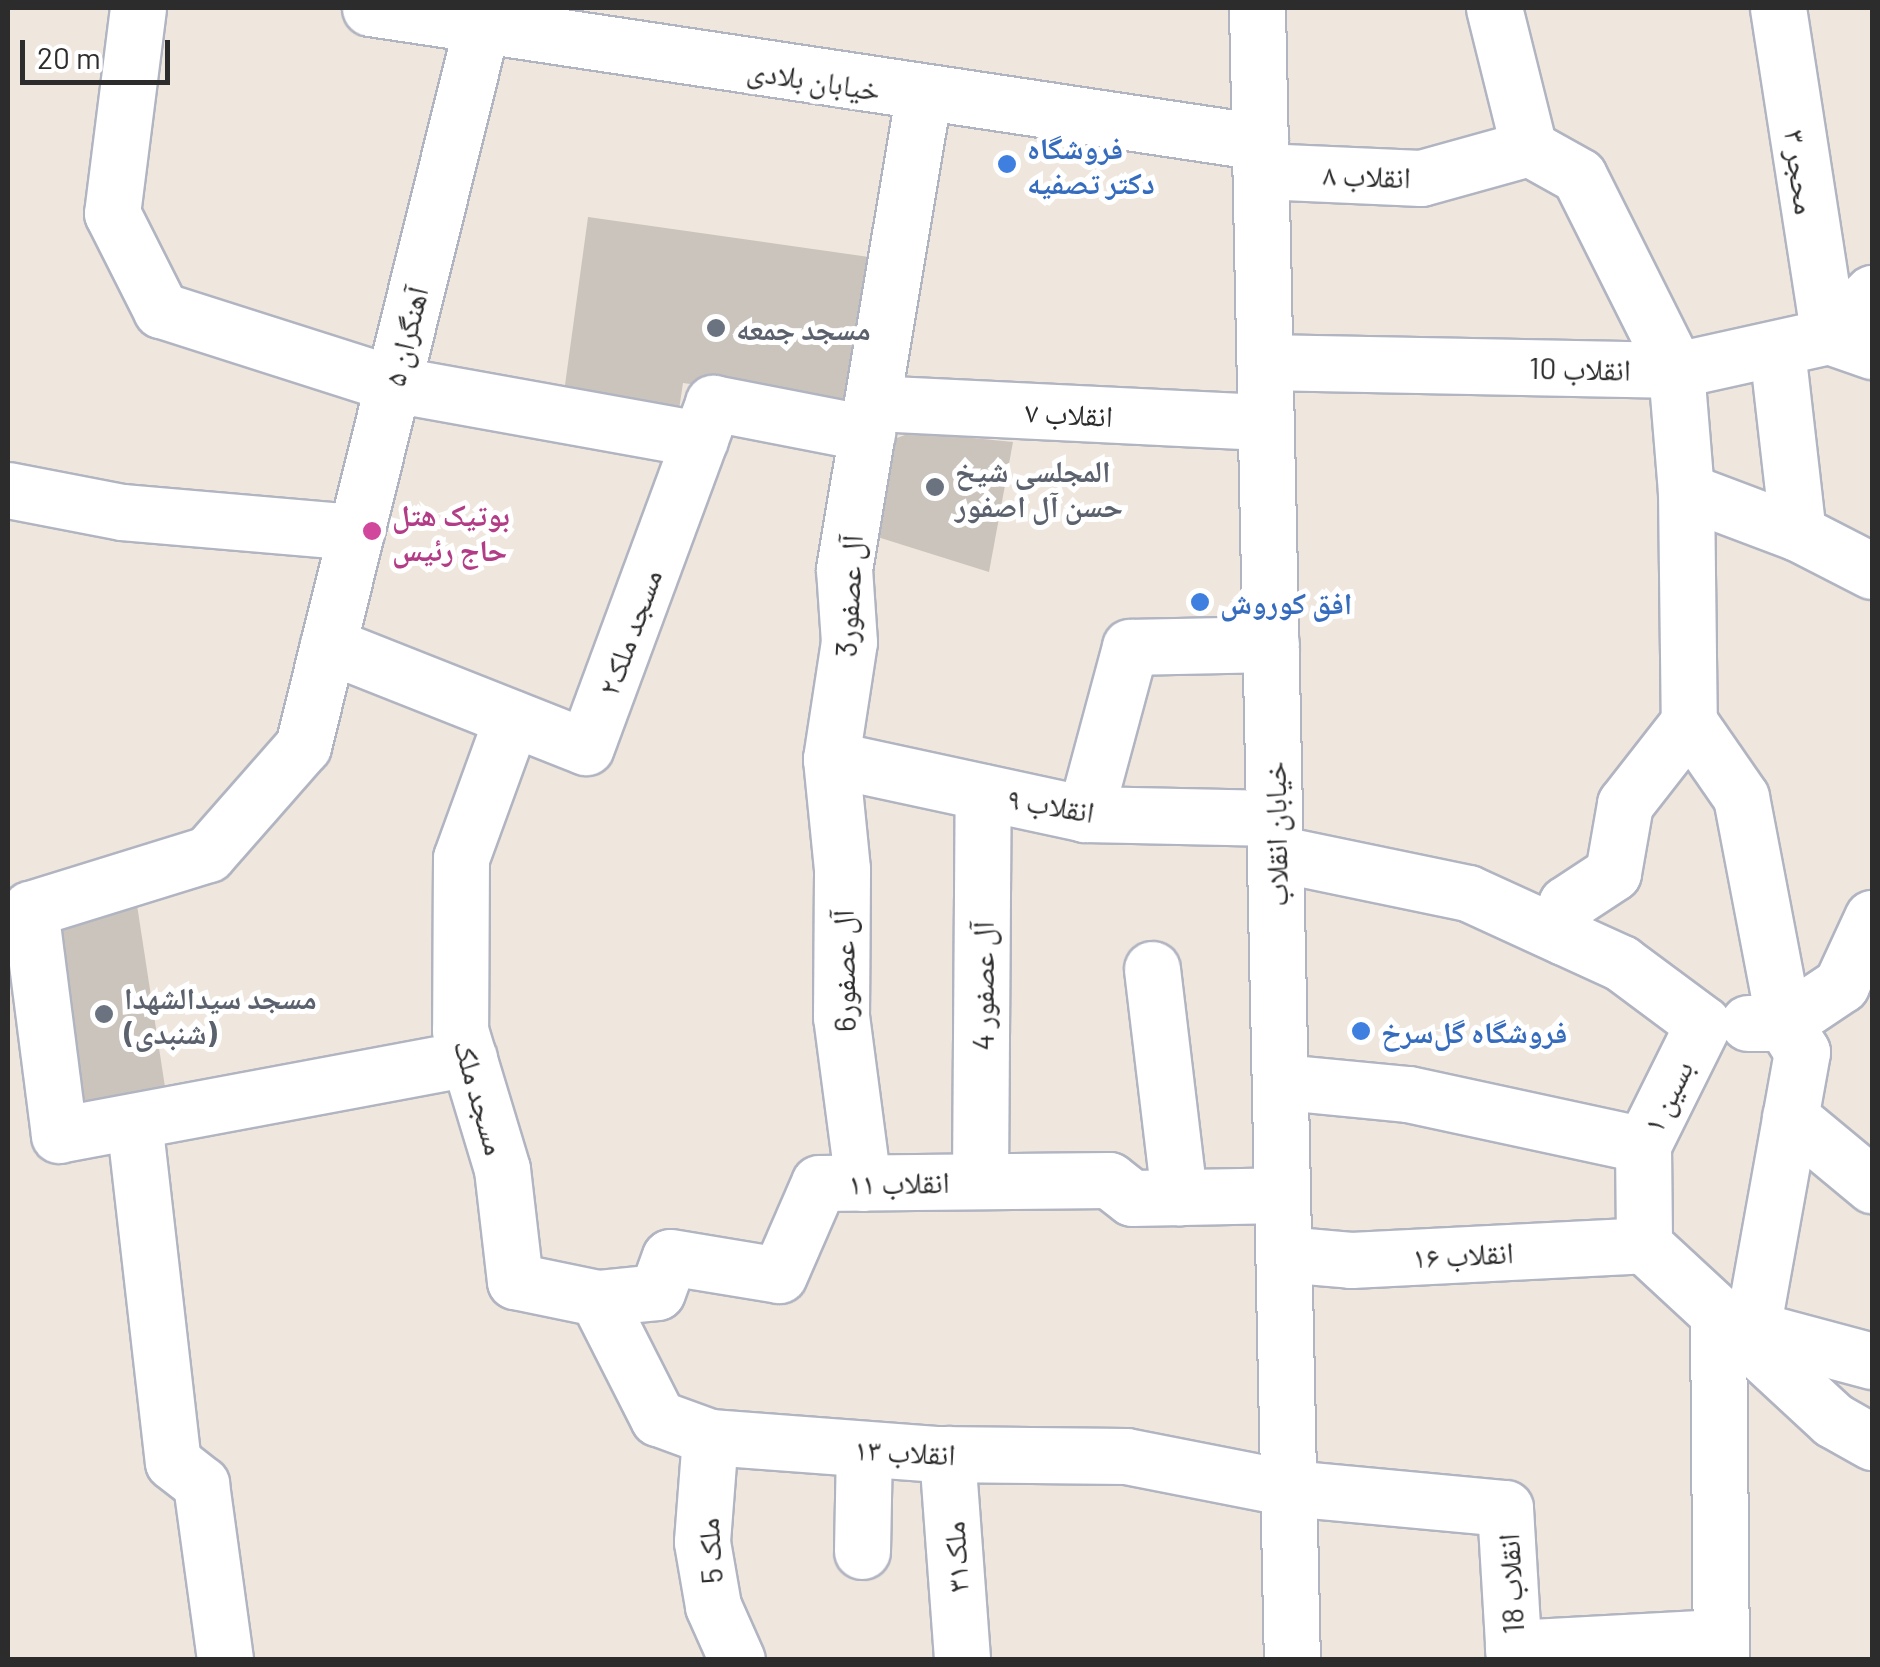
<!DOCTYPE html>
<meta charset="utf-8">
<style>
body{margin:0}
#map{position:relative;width:1880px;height:1667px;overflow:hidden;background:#efe7dd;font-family:Barlow,"Noto Naskh Arabic",sans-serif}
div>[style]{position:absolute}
.building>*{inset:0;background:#cac4bc}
.roads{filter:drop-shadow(2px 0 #b1b4c1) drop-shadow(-2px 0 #b1b4c1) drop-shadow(0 2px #b1b4c1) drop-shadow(0 -2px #b1b4c1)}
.minor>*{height:55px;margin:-27.5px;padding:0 27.5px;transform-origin:27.5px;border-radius:27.5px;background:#fff}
.dots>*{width:28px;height:28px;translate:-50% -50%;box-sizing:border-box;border:5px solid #fff;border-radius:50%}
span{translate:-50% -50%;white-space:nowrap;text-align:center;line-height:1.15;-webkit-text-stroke:10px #fff;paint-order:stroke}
.street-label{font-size:30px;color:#2c2c2c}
.shop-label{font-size:30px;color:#366cbe;font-weight:700}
.left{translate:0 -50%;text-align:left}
.worship-label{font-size:30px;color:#5b616d;font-weight:700}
.hotel-label{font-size:30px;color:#b23c85;font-weight:700}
.frame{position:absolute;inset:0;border:10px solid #2c2c2c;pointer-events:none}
.scale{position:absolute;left:20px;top:40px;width:150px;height:45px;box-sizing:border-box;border:5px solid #2c2c2c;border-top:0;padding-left:12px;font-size:30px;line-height:35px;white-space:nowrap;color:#2c2c2c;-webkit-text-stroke:8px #fff;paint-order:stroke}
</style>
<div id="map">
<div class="building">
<i style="clip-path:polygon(588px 217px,869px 257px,848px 406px,683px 383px,677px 423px,562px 407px)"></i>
<i style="clip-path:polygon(913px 432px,1013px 442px,989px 572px,852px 529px,878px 445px)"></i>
<i style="clip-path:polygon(135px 892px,167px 1100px,69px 1116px,42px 927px)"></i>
</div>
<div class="roads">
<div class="minor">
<i style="left:138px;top:8px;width:207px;rotate:97.2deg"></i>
<i style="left:112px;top:213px;width:109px;rotate:63.2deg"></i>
<i style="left:161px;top:310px;width:244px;rotate:17.7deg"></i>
<i style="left:393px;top:384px;width:312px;rotate:10.2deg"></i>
<i style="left:370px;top:8px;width:900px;rotate:8.56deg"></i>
<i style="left:1257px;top:8px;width:1652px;rotate:88.79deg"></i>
<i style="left:1494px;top:8px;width:144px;rotate:76deg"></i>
<i style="left:1529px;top:148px;width:57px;rotate:29.2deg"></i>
<i style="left:1579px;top:176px;width:217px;rotate:63.4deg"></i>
<i style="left:1676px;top:370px;width:121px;rotate:85.3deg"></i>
<i style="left:1686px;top:491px;width:120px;rotate:20.6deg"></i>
<i style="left:1778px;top:8px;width:332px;rotate:81.2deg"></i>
<i style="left:1829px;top:336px;width:46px;rotate:19.2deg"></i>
<i style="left:1261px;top:171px;width:160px;rotate:2.5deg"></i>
<i style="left:1421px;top:178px;width:112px;rotate:-15.5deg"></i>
<i style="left:1777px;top:350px;width:184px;rotate:83.5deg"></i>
<i style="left:1798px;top:533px;width:83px;rotate:27.2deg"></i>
<i style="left:1265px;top:362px;width:411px;rotate:1.1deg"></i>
<i style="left:1676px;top:370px;width:157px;rotate:-12.5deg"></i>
<i style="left:1829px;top:336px;width:61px;rotate:-45deg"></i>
<i style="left:872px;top:403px;width:394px;rotate:2.8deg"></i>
<i style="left:8px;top:490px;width:116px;rotate:10.9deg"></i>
<i style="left:122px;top:512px;width:235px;rotate:4.9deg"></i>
<i style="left:1686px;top:491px;width:231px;rotate:89.3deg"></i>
<i style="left:1689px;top:722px;width:91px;rotate:55.3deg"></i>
<i style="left:1741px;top:797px;width:230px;rotate:79.2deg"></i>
<i style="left:1784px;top:1023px;width:69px;rotate:-33.7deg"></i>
<i style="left:1841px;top:985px;width:74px;rotate:-65.2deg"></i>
<i style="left:328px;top:645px;width:277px;rotate:21.6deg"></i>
<i style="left:586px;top:747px;width:367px;rotate:-69.7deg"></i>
<i style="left:713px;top:403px;width:157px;rotate:11deg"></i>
<i style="left:512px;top:718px;width:149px;rotate:110deg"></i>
<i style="left:461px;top:858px;width:172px;rotate:90.3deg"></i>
<i style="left:460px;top:1030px;width:145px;rotate:73.2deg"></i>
<i style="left:502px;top:1169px;width:113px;rotate:83.4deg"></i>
<i style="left:515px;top:1281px;width:84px;rotate:11.7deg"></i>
<i style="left:597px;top:1298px;width:60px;rotate:-5.7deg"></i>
<i style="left:657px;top:1292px;width:37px;rotate:-70deg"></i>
<i style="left:670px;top:1257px;width:110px;rotate:9.4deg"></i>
<i style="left:779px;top:1275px;width:100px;rotate:-66.5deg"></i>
<i style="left:819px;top:1183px;width:290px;rotate:-0.6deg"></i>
<i style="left:1109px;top:1180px;width:29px;rotate:38deg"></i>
<i style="left:1132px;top:1198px;width:150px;rotate:-1.1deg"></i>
<i style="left:1689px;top:722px;width:104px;rotate:128deg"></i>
<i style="left:1625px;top:804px;width:70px;rotate:99.9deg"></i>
<i style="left:1613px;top:873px;width:56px;rotate:146.6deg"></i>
<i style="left:1566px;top:904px;width:33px;rotate:93deg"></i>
<i style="left:1564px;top:937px;width:63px;rotate:24.5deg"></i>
<i style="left:1621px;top:963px;width:102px;rotate:36.6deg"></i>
<i style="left:831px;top:759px;width:260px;rotate:12.2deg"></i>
<i style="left:1085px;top:814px;width:189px;rotate:1.2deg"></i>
<i style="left:1085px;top:814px;width:173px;rotate:-74.9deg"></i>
<i style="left:1130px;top:647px;width:141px;rotate:-1.2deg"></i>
<i style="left:1275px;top:853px;width:197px;rotate:11.7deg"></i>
<i style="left:1468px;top:893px;width:106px;rotate:24.6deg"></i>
<i style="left:1152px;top:969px;width:230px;rotate:83.2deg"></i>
<i style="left:1748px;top:1023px;width:36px"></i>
<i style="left:1784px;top:1023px;width:34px;rotate:58deg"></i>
<i style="left:1802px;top:1052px;width:281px;rotate:100.2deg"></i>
<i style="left:1703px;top:1024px;width:135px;rotate:116.4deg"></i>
<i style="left:1643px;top:1145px;width:100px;rotate:89.4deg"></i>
<i style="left:1644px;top:1245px;width:258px;rotate:42.8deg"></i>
<i style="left:1833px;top:1420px;width:45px;rotate:29.4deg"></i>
<i style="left:469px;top:1058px;width:417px;rotate:169.4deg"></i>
<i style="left:59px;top:1135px;width:228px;rotate:-97.3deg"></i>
<i style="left:30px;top:909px;width:186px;rotate:-17.2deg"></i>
<i style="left:208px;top:854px;width:144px;rotate:-48.7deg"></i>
<i style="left:303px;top:746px;width:760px;rotate:-76.07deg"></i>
<i style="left:1283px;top:1082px;width:126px;rotate:5.5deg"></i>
<i style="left:1408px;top:1094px;width:240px;rotate:12.2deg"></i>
<i style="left:1790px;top:1117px;width:107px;rotate:39.7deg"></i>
<i style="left:134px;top:1121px;width:343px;rotate:83.5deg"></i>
<i style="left:173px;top:1462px;width:36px;rotate:38deg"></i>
<i style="left:201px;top:1484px;width:178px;rotate:82.2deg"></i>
<i style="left:980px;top:1181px;width:389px;rotate:-89.6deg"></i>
<i style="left:863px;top:1183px;width:167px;rotate:-97.5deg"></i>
<i style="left:841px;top:1017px;width:148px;rotate:-89.6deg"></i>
<i style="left:842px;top:869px;width:111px;rotate:-95.7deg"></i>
<i style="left:831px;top:759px;width:118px;rotate:-81.3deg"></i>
<i style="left:849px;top:642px;width:73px;rotate:-93.9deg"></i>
<i style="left:844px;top:569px;width:480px;rotate:-80.5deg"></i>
<i style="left:1283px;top:1254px;width:68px;rotate:5deg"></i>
<i style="left:1351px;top:1260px;width:293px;rotate:-2.9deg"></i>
<i style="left:597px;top:1298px;width:135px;rotate:63.1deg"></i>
<i style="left:658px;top:1418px;width:55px;rotate:20.1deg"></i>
<i style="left:710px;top:1437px;width:226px;rotate:4.3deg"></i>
<i style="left:935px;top:1454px;width:191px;rotate:0.6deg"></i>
<i style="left:1126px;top:1456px;width:166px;rotate:11.1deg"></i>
<i style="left:1289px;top:1488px;width:217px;rotate:5.3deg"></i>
<i style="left:1505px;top:1508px;width:152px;rotate:86.6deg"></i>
<i style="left:1718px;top:1320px;width:340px;rotate:89.5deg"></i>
<i style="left:1730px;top:1323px;width:147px;rotate:15deg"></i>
<i style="left:710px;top:1437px;width:105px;rotate:94.4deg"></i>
<i style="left:702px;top:1542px;width:65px;rotate:80.2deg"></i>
<i style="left:713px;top:1606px;width:59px;rotate:66deg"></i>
<i style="left:947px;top:1454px;width:207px;rotate:85.8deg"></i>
<i style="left:862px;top:1551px;width:101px;rotate:-88.9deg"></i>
<i style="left:1513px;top:1648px;width:206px;rotate:-3.1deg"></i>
</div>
</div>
<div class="dots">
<i style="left:1007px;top:164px;background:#3f7fe0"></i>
<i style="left:716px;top:328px;background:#6b7280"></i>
<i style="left:935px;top:487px;background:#6b7280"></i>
<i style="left:372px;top:531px;background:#d1479c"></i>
<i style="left:1200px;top:602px;background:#3f7fe0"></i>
<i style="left:104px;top:1014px;background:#6b7280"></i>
<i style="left:1361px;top:1031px;background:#3f7fe0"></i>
</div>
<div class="street-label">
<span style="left:814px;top:79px;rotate:9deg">خیابان بلادی</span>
<span style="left:1801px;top:172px;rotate:82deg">محجر ۳</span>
<span style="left:1367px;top:175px;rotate:2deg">انقلاب ۸</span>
<span style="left:405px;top:336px;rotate:-76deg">آهنگران ۵</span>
<span style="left:1580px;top:368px;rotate:1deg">انقلاب 10</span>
<span style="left:1069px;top:413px;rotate:3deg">انقلاب ۷</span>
<span style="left:848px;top:596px;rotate:-87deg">آل عصفور3</span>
<span style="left:629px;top:632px;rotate:-70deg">مسجد ملک۲</span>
<span style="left:1051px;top:804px;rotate:10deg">انقلاب ۹</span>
<span style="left:1275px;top:834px;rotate:-91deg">خیابان انقلاب</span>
<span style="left:843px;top:971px;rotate:-91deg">آل عصفور6</span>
<span style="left:982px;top:986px;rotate:-90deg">آل عصفور 4</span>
<span style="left:1667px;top:1096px;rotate:-64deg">بسین ۱</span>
<span style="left:481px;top:1097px;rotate:74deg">مسجد ملک</span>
<span style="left:899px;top:1182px;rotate:-1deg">انقلاب ۱۱</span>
<span style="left:1463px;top:1254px;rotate:-3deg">انقلاب ۱۶</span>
<span style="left:905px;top:1451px;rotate:3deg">انقلاب ۱۳</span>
<span style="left:709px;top:1551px;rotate:-94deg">ملک 5</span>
<span style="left:955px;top:1557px;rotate:-94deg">ملک۳۱</span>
<span style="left:1510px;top:1584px;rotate:-93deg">انقلاب 18</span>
</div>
<div class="shop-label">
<span class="left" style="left:1027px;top:164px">فروشگاه<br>دکتر تصفیه</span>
<span class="left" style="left:1220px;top:602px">افق کوروش</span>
<span class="left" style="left:1381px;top:1031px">فروشگاه گل‌سرخ</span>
</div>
<div class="worship-label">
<span class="left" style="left:736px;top:328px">مسجد جمعه</span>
<span class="left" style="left:955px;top:487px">المجلسی شیخ<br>حسن آل اصفور</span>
<span class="left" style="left:124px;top:1014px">مسجد سیدالشهدا<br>(شنبدی)</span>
</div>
<div class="hotel-label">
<span class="left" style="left:392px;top:531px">بوتیک هتل<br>حاج رئیس</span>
</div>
<div class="frame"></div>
<div class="scale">20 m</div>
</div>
